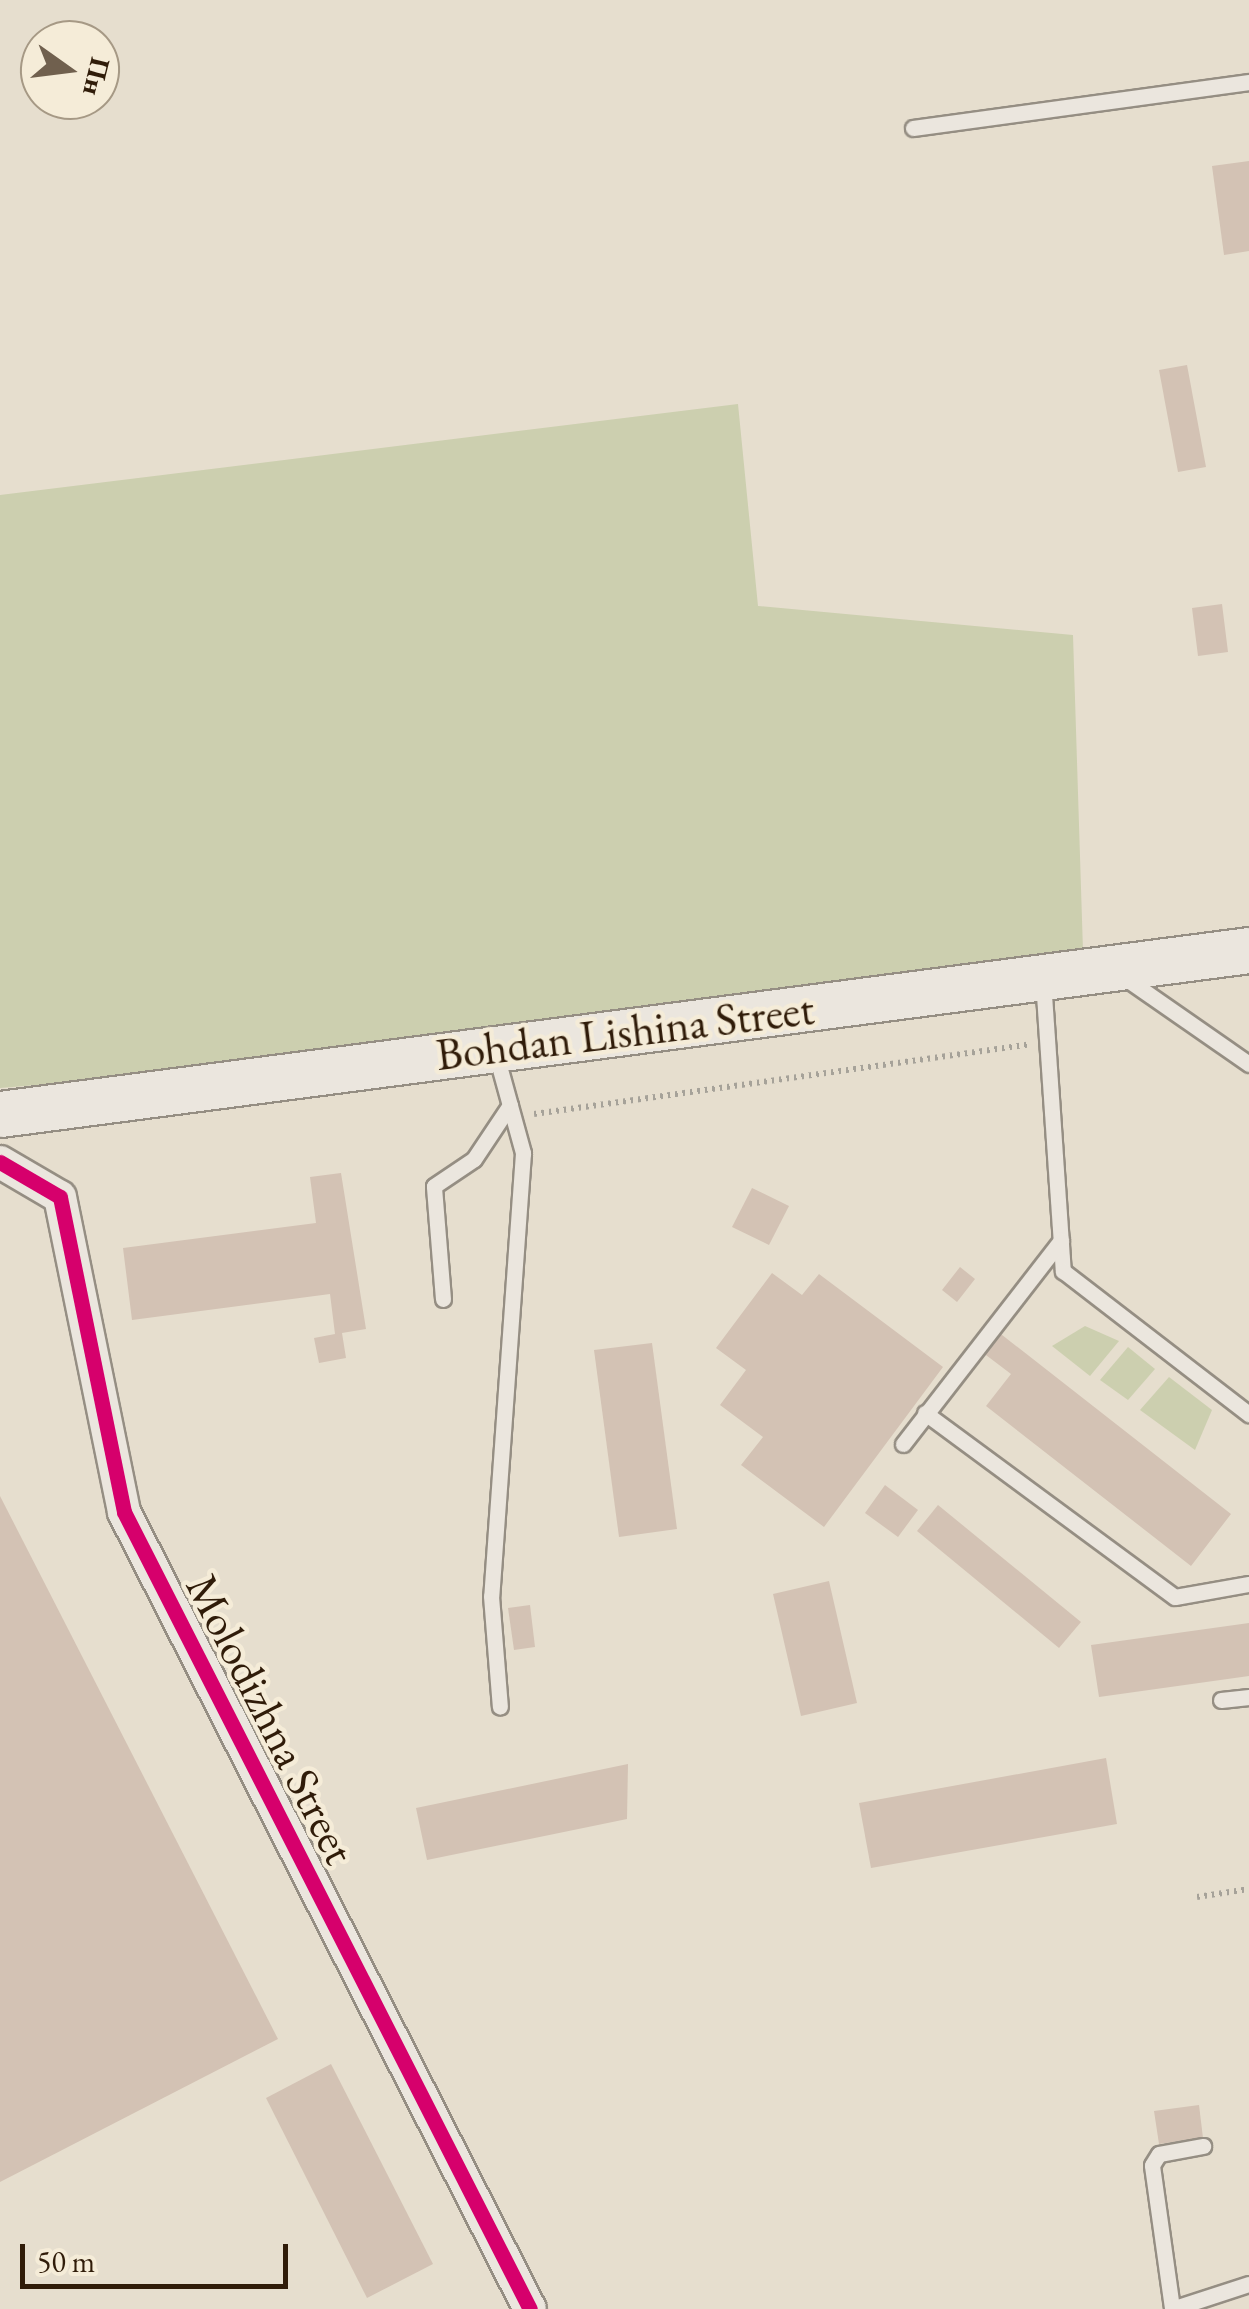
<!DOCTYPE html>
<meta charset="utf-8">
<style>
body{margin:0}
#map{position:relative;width:1249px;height:2309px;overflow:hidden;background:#e6dece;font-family:"EB Garamond",serif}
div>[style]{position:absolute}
.green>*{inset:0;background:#cccfaf}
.building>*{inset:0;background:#d3c2b4}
.path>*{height:6px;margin-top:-3px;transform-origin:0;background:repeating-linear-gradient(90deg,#a6a299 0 2.5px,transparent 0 7.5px)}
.roads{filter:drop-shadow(2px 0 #958e83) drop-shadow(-2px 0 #958e83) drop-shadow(0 2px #958e83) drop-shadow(0 -2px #958e83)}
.lane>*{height:15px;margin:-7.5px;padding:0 7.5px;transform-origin:7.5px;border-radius:7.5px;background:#ebe6de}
.street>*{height:32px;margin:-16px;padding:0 16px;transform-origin:16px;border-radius:16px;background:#ebe6de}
.secondary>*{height:45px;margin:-22.5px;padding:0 22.5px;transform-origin:22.5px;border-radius:22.5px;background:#ebe6de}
.cycleway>*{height:15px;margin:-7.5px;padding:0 7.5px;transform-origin:7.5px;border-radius:7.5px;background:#d6006c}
span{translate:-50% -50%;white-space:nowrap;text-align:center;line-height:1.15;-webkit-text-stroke:9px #f5ecd8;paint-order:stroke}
.street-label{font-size:45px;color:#301c09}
.north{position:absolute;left:20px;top:20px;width:100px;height:100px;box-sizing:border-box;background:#f5ecd8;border:2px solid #a69985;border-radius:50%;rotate:104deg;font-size:28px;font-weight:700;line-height:40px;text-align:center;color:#301c09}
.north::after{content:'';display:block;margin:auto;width:35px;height:45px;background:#70604e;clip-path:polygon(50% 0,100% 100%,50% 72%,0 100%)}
.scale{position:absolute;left:20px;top:2244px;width:268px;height:45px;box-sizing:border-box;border:5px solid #301c09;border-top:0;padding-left:12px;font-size:30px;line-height:35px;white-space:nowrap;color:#301c09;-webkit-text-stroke:8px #f5ecd8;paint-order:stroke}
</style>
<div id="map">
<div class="green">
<i style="clip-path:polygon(738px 404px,758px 606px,1073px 635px,1083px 951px,162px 1075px,0 1088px,0 495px)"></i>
<i style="clip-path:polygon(1085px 1326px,1119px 1341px,1090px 1376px,1052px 1346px)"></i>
<i style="clip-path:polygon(1128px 1347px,1155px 1369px,1128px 1400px,1100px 1380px)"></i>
<i style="clip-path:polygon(1169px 1377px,1212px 1410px,1195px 1450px,1140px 1410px)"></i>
</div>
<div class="building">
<i style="clip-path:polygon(1249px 161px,1249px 251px,1224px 255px,1212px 166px)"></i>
<i style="clip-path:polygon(1187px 365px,1206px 467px,1178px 472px,1159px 370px)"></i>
<i style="clip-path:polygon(1222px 604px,1228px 652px,1198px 656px,1192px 608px)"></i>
<i style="clip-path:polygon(341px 1173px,366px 1329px,342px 1333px,346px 1358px,319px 1363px,314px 1338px,335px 1334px,330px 1294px,132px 1320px,123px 1248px,316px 1223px,310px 1177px)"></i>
<i style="clip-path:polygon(752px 1188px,789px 1206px,769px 1245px,732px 1227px)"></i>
<i style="clip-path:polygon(960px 1267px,975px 1279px,957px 1302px,942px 1290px)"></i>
<i style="clip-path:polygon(772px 1273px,802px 1295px,819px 1274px,943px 1367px,824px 1527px,741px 1465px,763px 1437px,720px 1405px,746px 1370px,716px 1348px)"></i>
<i style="clip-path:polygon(997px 1331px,1231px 1514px,1191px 1566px,986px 1406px,1011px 1374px,982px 1352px)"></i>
<i style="clip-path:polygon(652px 1343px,677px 1529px,619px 1537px,594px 1350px)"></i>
<i style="clip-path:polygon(885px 1485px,918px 1510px,898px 1537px,865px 1513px)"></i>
<i style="clip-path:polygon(0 1496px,278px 2039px,0 2182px)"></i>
<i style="clip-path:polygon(938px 1505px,1081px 1622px,1059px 1648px,917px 1531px)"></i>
<i style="clip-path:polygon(829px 1581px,857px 1703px,801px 1716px,773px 1594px)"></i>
<i style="clip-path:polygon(530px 1605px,535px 1647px,514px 1650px,508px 1608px)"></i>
<i style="clip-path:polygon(1249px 1623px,1249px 1676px,1099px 1697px,1091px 1645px)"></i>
<i style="clip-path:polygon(1106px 1758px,1117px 1824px,871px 1868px,859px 1803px)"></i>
<i style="clip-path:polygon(628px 1764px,627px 1819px,427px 1860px,416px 1808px)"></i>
<i style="clip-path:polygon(331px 2064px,433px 2264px,367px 2298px,266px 2098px)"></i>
<i style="clip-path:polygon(1199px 2105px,1203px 2138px,1159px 2144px,1154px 2111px)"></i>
</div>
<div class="path">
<i style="left:534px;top:1114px;width:498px;rotate:-8deg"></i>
<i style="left:1197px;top:1897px;width:53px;rotate:-8.7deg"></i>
</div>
<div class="roads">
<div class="lane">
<i style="left:913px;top:128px;width:339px;rotate:-7.8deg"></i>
<i style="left:1121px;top:975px;width:156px;rotate:34.8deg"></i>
<i style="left:1043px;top:980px;width:292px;rotate:86.1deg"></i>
<i style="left:1063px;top:1271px;width:235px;rotate:37.6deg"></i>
<i style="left:495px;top:1051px;width:106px;rotate:74.6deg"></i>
<i style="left:523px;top:1153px;width:444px;rotate:94.1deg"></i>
<i style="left:491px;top:1596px;width:111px;rotate:85.4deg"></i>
<i style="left:443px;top:1299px;width:113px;rotate:-94.6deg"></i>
<i style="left:434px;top:1186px;width:48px;rotate:-34deg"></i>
<i style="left:474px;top:1159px;width:65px;rotate:-56.3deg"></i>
<i style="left:925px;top:1413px;width:310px;rotate:36.4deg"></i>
<i style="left:1175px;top:1597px;width:75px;rotate:-10deg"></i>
<i style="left:903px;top:1444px;width:258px;rotate:-52.2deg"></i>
<i style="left:1221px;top:1700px;width:28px;rotate:-6deg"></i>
<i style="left:1172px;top:2308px;width:144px;rotate:-98deg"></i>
<i style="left:1152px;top:2165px;width:13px;rotate:-58deg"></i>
<i style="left:1159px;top:2154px;width:45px;rotate:-10.3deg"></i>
<i style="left:1172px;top:2309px;width:81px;rotate:-18deg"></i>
</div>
<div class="street">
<i style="left:0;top:1162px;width:69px;rotate:30.3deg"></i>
<i style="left:60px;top:1197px;width:321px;rotate:78.5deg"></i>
<i style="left:124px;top:1512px;width:894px;rotate:63.01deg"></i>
</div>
<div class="secondary">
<i style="left:0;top:1114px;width:1260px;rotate:-7.48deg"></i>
</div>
</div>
<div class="cycleway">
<i style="left:0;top:1162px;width:69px;rotate:30.3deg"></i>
<i style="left:60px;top:1197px;width:321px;rotate:78.5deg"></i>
<i style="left:124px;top:1512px;width:894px;rotate:63.01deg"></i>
</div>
<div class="street-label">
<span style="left:625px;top:1032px;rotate:-7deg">Bohdan Lishina Street</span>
<span style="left:271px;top:1719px;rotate:63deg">Molodizhna Street</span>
</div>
<div class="north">Пн</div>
<div class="scale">50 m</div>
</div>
